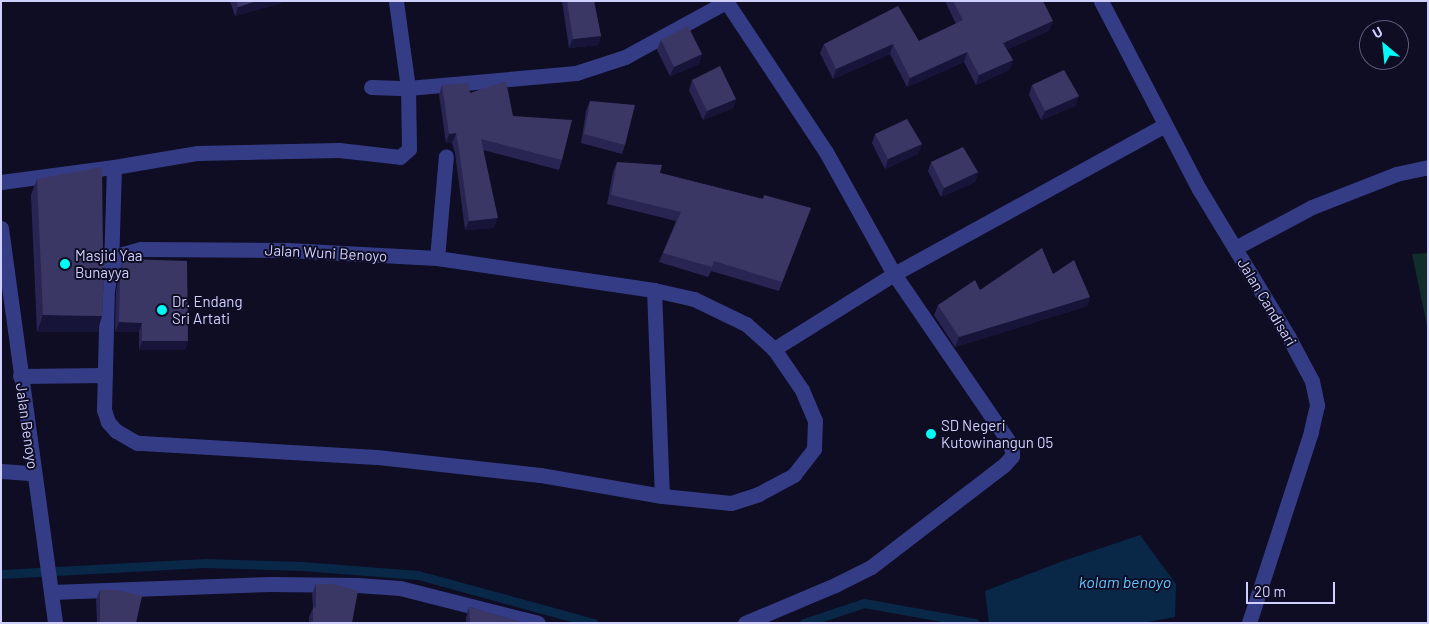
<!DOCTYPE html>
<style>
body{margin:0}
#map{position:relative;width:1429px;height:624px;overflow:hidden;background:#0e0d24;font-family:Barlow,sans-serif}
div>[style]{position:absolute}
.green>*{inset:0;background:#102f2a}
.water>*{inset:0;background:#092747}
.stream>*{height:9px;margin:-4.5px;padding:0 4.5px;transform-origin:4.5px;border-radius:4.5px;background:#092747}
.minor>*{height:15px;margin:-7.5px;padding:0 7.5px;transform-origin:7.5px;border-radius:7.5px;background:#353c86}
.wall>*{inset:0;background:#292553}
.shaded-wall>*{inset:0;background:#161438}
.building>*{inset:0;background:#3b3765}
.dots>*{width:14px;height:14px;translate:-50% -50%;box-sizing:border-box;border:2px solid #0e0d24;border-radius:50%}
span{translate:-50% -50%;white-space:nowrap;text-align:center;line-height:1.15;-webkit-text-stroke:4px #0e0d24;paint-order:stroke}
.street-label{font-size:15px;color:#d0d0ff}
.poi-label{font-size:15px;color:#d0d0ff}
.left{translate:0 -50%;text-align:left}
.water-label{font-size:16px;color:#5ec7ff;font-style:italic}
.frame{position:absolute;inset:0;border:2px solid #d0d0ff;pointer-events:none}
.north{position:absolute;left:1359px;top:20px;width:50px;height:50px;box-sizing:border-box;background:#0e0d24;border:1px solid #5c5b7c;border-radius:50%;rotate:332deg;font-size:14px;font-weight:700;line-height:20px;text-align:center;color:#d0d0ff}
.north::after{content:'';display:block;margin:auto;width:18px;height:22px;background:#00fbf7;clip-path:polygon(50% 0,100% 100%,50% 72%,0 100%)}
.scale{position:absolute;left:1246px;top:582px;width:89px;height:22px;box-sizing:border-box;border:2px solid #d0d0ff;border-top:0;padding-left:6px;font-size:15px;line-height:18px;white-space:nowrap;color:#d0d0ff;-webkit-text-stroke:4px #0e0d24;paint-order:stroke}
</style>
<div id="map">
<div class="green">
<i style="clip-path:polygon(1428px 253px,1428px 330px,1412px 254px)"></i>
</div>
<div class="water">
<i style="clip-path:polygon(1140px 535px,1176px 584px,1175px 617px,1142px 623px,989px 623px,985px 591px,1063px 561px)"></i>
</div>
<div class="stream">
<i style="left:1px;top:574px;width:204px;rotate:-3.1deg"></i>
<i style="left:205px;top:563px;width:97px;rotate:1.8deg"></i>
<i style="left:302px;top:566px;width:116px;rotate:4.4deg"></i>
<i style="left:418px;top:575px;width:182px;rotate:15.3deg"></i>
<i style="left:804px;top:623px;width:63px;rotate:-18.4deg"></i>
<i style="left:864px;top:603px;width:113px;rotate:10.2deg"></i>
</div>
<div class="minor">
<i style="left:726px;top:1px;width:181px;rotate:56.5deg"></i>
<i style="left:826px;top:152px;width:140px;rotate:60.9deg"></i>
<i style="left:894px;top:274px;width:142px;rotate:148deg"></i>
<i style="left:1101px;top:1px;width:212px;rotate:62.5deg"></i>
<i style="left:1199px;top:189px;width:172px;rotate:58.8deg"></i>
<i style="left:1288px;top:336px;width:51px;rotate:61.9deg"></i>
<i style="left:1312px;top:381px;width:25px;rotate:78deg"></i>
<i style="left:1317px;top:405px;width:28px;rotate:103deg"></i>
<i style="left:1311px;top:432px;width:201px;rotate:108deg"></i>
<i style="left:371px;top:87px;width:37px;rotate:2deg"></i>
<i style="left:408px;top:88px;width:169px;rotate:-5.1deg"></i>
<i style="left:576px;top:73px;width:52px;rotate:-18.1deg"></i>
<i style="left:625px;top:57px;width:115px;rotate:-28.6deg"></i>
<i style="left:1px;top:182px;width:114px;rotate:-7.6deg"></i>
<i style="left:114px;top:167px;width:85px;rotate:-9.5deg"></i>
<i style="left:198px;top:153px;width:141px;rotate:-1.2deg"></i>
<i style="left:339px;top:150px;width:61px;rotate:6.5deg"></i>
<i style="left:400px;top:157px;width:12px;rotate:-42deg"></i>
<i style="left:409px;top:149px;width:61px;rotate:-90.9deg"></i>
<i style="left:408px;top:88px;width:88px;rotate:-97.9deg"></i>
<i style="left:1px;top:228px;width:399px;rotate:82.2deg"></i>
<i style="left:1235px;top:248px;width:87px;rotate:-28deg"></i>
<i style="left:1312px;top:207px;width:90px;rotate:-21.4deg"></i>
<i style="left:1396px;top:174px;width:33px;rotate:-12deg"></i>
<i style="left:141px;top:249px;width:146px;rotate:0.4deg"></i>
<i style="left:287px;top:250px;width:150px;rotate:3.1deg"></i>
<i style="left:437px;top:258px;width:219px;rotate:8.4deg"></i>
<i style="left:654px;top:290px;width:41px;rotate:12.7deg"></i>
<i style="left:694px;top:299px;width:58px;rotate:25.7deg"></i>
<i style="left:746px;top:324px;width:38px;rotate:42deg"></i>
<i style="left:774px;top:349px;width:50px;rotate:55.7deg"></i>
<i style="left:802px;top:390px;width:33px;rotate:67deg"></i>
<i style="left:815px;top:420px;width:29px;rotate:92deg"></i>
<i style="left:814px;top:449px;width:33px;rotate:128deg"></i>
<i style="left:794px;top:475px;width:40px;rotate:152deg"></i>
<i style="left:759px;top:494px;width:29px;rotate:162deg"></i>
<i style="left:731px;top:503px;width:69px;rotate:-174.2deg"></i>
<i style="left:662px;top:496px;width:124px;rotate:-170.2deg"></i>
<i style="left:540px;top:475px;width:165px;rotate:-173.7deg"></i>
<i style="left:376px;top:457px;width:239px;rotate:-176.6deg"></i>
<i style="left:137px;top:443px;width:24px;rotate:-150deg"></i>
<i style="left:116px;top:431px;width:12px;rotate:-132deg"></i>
<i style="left:108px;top:422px;width:13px;rotate:-108deg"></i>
<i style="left:104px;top:410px;width:120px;rotate:-88.6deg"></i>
<i style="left:107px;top:290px;width:23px;rotate:-80deg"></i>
<i style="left:111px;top:267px;width:18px;rotate:-47deg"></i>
<i style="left:123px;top:254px;width:19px;rotate:-16deg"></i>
<i style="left:437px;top:258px;width:102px;rotate:-85deg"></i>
<i style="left:111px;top:267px;width:100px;rotate:-88.3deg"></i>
<i style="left:654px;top:290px;width:206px;rotate:87.8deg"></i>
<i style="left:20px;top:376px;width:85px;rotate:-0.7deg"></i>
<i style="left:1px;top:471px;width:32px;rotate:4deg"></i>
<i style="left:51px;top:592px;width:220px;rotate:-2.1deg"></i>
<i style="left:271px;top:584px;width:86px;rotate:0.7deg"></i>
<i style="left:357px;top:585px;width:43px;rotate:4deg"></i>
<i style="left:400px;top:588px;width:142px;rotate:14.2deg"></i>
<i style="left:745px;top:623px;width:98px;rotate:-22.9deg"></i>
<i style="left:835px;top:585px;width:40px;rotate:-26.6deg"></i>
<i style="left:871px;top:567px;width:168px;rotate:-37.5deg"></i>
<i style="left:1004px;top:465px;width:12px;rotate:-48deg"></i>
<i style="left:1012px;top:456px;width:6px;rotate:-90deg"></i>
<i style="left:1012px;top:450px;width:12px;rotate:-114deg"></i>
<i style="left:1007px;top:439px;width:200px;rotate:-124.4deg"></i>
<i style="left:894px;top:274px;width:309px;rotate:-28.8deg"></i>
</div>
<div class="wall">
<i style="clip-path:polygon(230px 1px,282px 1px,281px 3px,235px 16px)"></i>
<i style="clip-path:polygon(562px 1px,594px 1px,601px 36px,598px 45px,569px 48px)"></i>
<i style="clip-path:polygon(945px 1px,1043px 1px,1050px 30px,1006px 50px,1013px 60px,1009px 70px,976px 85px,964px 62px,907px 87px,890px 54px,833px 79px,820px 53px,824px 44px,919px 41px,956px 24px)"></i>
<i style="clip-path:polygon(661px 40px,702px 54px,699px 64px,670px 76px,657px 50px)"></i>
<i style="clip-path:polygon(692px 80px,736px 99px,733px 108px,703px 120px,689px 90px)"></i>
<i style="clip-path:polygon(442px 85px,470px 93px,513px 116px,562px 160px,559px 170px,483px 150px,494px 228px,465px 230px,455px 153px,452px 143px,446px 143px,439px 95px)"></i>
<i style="clip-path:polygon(1032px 85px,1079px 96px,1075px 106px,1041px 120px,1029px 95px)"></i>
<i style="clip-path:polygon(590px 101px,625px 145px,622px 154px,581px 143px,586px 111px)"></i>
<i style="clip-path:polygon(875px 134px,922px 144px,918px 154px,885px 169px,872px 143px)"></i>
<i style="clip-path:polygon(617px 162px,763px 199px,811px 208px,779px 291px,711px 271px,708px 277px,659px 262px,676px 221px,607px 204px,613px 172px)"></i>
<i style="clip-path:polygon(931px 162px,978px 172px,975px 182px,941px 197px,928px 171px)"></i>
<i style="clip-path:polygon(37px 179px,103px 252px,104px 274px,102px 316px,97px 332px,37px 332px,31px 195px)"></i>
<i style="clip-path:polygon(123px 262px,188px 341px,185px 350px,139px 350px,139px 332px,115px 332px,116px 291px,120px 271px)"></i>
<i style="clip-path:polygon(1053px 274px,1090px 297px,1087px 306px,955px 347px,934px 315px,938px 305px,980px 290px)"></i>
<i style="clip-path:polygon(316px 584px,352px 623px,309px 623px,309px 617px,313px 608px,312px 594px)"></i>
<i style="clip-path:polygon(100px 590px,136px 623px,97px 623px,96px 600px)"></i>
<i style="clip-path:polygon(469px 607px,524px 623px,466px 623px,466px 617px)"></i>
</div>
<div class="shaded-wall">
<i style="clip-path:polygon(257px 1px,282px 1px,281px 3px,235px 16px,238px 7px)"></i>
<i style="clip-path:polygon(1053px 21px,1050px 30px,999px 53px,1003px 43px)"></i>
<i style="clip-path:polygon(601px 36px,598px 45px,569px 48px,573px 39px)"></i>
<i style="clip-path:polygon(893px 44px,890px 54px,833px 79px,836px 69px)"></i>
<i style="clip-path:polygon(967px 52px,964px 62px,907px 87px,910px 78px)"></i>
<i style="clip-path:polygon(702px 54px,699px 64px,670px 76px,674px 67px)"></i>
<i style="clip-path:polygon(1013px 60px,1009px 70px,976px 85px,979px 75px)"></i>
<i style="clip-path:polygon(1079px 96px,1075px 106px,1041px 120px,1045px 111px)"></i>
<i style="clip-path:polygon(736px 99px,733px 108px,703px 120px,707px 111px)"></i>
<i style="clip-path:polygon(456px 133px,452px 143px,446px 143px,449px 134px)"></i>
<i style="clip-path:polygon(922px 144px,918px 154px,885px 169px,888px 159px)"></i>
<i style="clip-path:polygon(978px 172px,975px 182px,941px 197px,944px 188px)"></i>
<i style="clip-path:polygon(498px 218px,494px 228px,465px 230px,469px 221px)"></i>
<i style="clip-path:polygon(1090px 297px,1087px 306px,955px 347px,959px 337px)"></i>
<i style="clip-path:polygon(43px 315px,102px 316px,97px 332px,37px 332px)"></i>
<i style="clip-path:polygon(119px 322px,142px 323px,139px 332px,115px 332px)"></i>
<i style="clip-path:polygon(142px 341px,188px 341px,185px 350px,139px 350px)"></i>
</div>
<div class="building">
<i style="clip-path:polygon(237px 1px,257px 1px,238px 7px)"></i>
<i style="clip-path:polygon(567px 1px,594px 1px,601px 36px,573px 39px)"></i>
<i style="clip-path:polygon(953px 1px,1043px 1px,1053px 21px,1003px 43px,1013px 60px,979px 75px,967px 52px,910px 78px,893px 44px,836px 69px,824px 44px,898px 6px,919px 41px,963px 20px)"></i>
<i style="clip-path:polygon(688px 26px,702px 54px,674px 67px,661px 40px)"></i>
<i style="clip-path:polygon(720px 66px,736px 99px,707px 111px,692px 80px)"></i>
<i style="clip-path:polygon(1064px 70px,1079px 96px,1045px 111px,1032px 85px)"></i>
<i style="clip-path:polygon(506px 81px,513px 116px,572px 120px,562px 160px,481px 139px,498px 218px,469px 221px,458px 143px,456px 133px,449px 134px,442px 85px,468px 83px,470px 93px)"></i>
<i style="clip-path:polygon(590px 101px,635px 105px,625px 145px,584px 134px)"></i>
<i style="clip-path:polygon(907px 119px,922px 144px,888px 159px,875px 134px)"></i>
<i style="clip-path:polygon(963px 147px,978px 172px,944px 188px,931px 162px)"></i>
<i style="clip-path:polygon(617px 162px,662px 165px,660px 173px,763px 199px,764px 195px,811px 208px,782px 282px,714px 261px,712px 267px,663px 253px,681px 212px,611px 195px)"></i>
<i style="clip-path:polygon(102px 167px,103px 252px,107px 252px,104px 274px,102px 316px,43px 315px,37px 179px)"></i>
<i style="clip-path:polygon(1042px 248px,1053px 274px,1074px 260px,1090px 297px,959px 337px,938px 305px,975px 280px,980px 290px)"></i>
<i style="clip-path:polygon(126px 259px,187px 261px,188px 341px,142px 341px,142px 323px,119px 322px,120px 281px,123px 262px)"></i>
<i style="clip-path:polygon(316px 584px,334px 584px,358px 591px,352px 623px,313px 623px,313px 607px,316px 608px)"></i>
<i style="clip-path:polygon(100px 590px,117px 590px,142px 596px,136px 623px,100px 623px)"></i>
<i style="clip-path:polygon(469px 607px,524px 623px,470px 623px)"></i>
</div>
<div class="dots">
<i style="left:65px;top:264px;background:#00fbf7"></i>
<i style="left:162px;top:310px;background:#00fbf7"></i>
<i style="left:931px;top:434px;background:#00fbf7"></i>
</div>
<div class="street-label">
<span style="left:326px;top:253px;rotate:3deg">Jalan Wuni Benoyo</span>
<span style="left:1267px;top:302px;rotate:59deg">Jalan Candisari</span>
<span style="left:27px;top:426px;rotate:82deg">Jalan Benoyo</span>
</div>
<div class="poi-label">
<span class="left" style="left:75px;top:264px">Masjid Yaa<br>Bunayya</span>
<span class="left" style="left:172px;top:310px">Dr. Endang<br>Sri Artati</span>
<span class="left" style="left:941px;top:434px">SD Negeri<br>Kutowinangun 05</span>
</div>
<div class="water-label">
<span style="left:1125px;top:582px">kolam benoyo</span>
</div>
<div class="frame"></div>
<div class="north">U</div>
<div class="scale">20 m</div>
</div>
